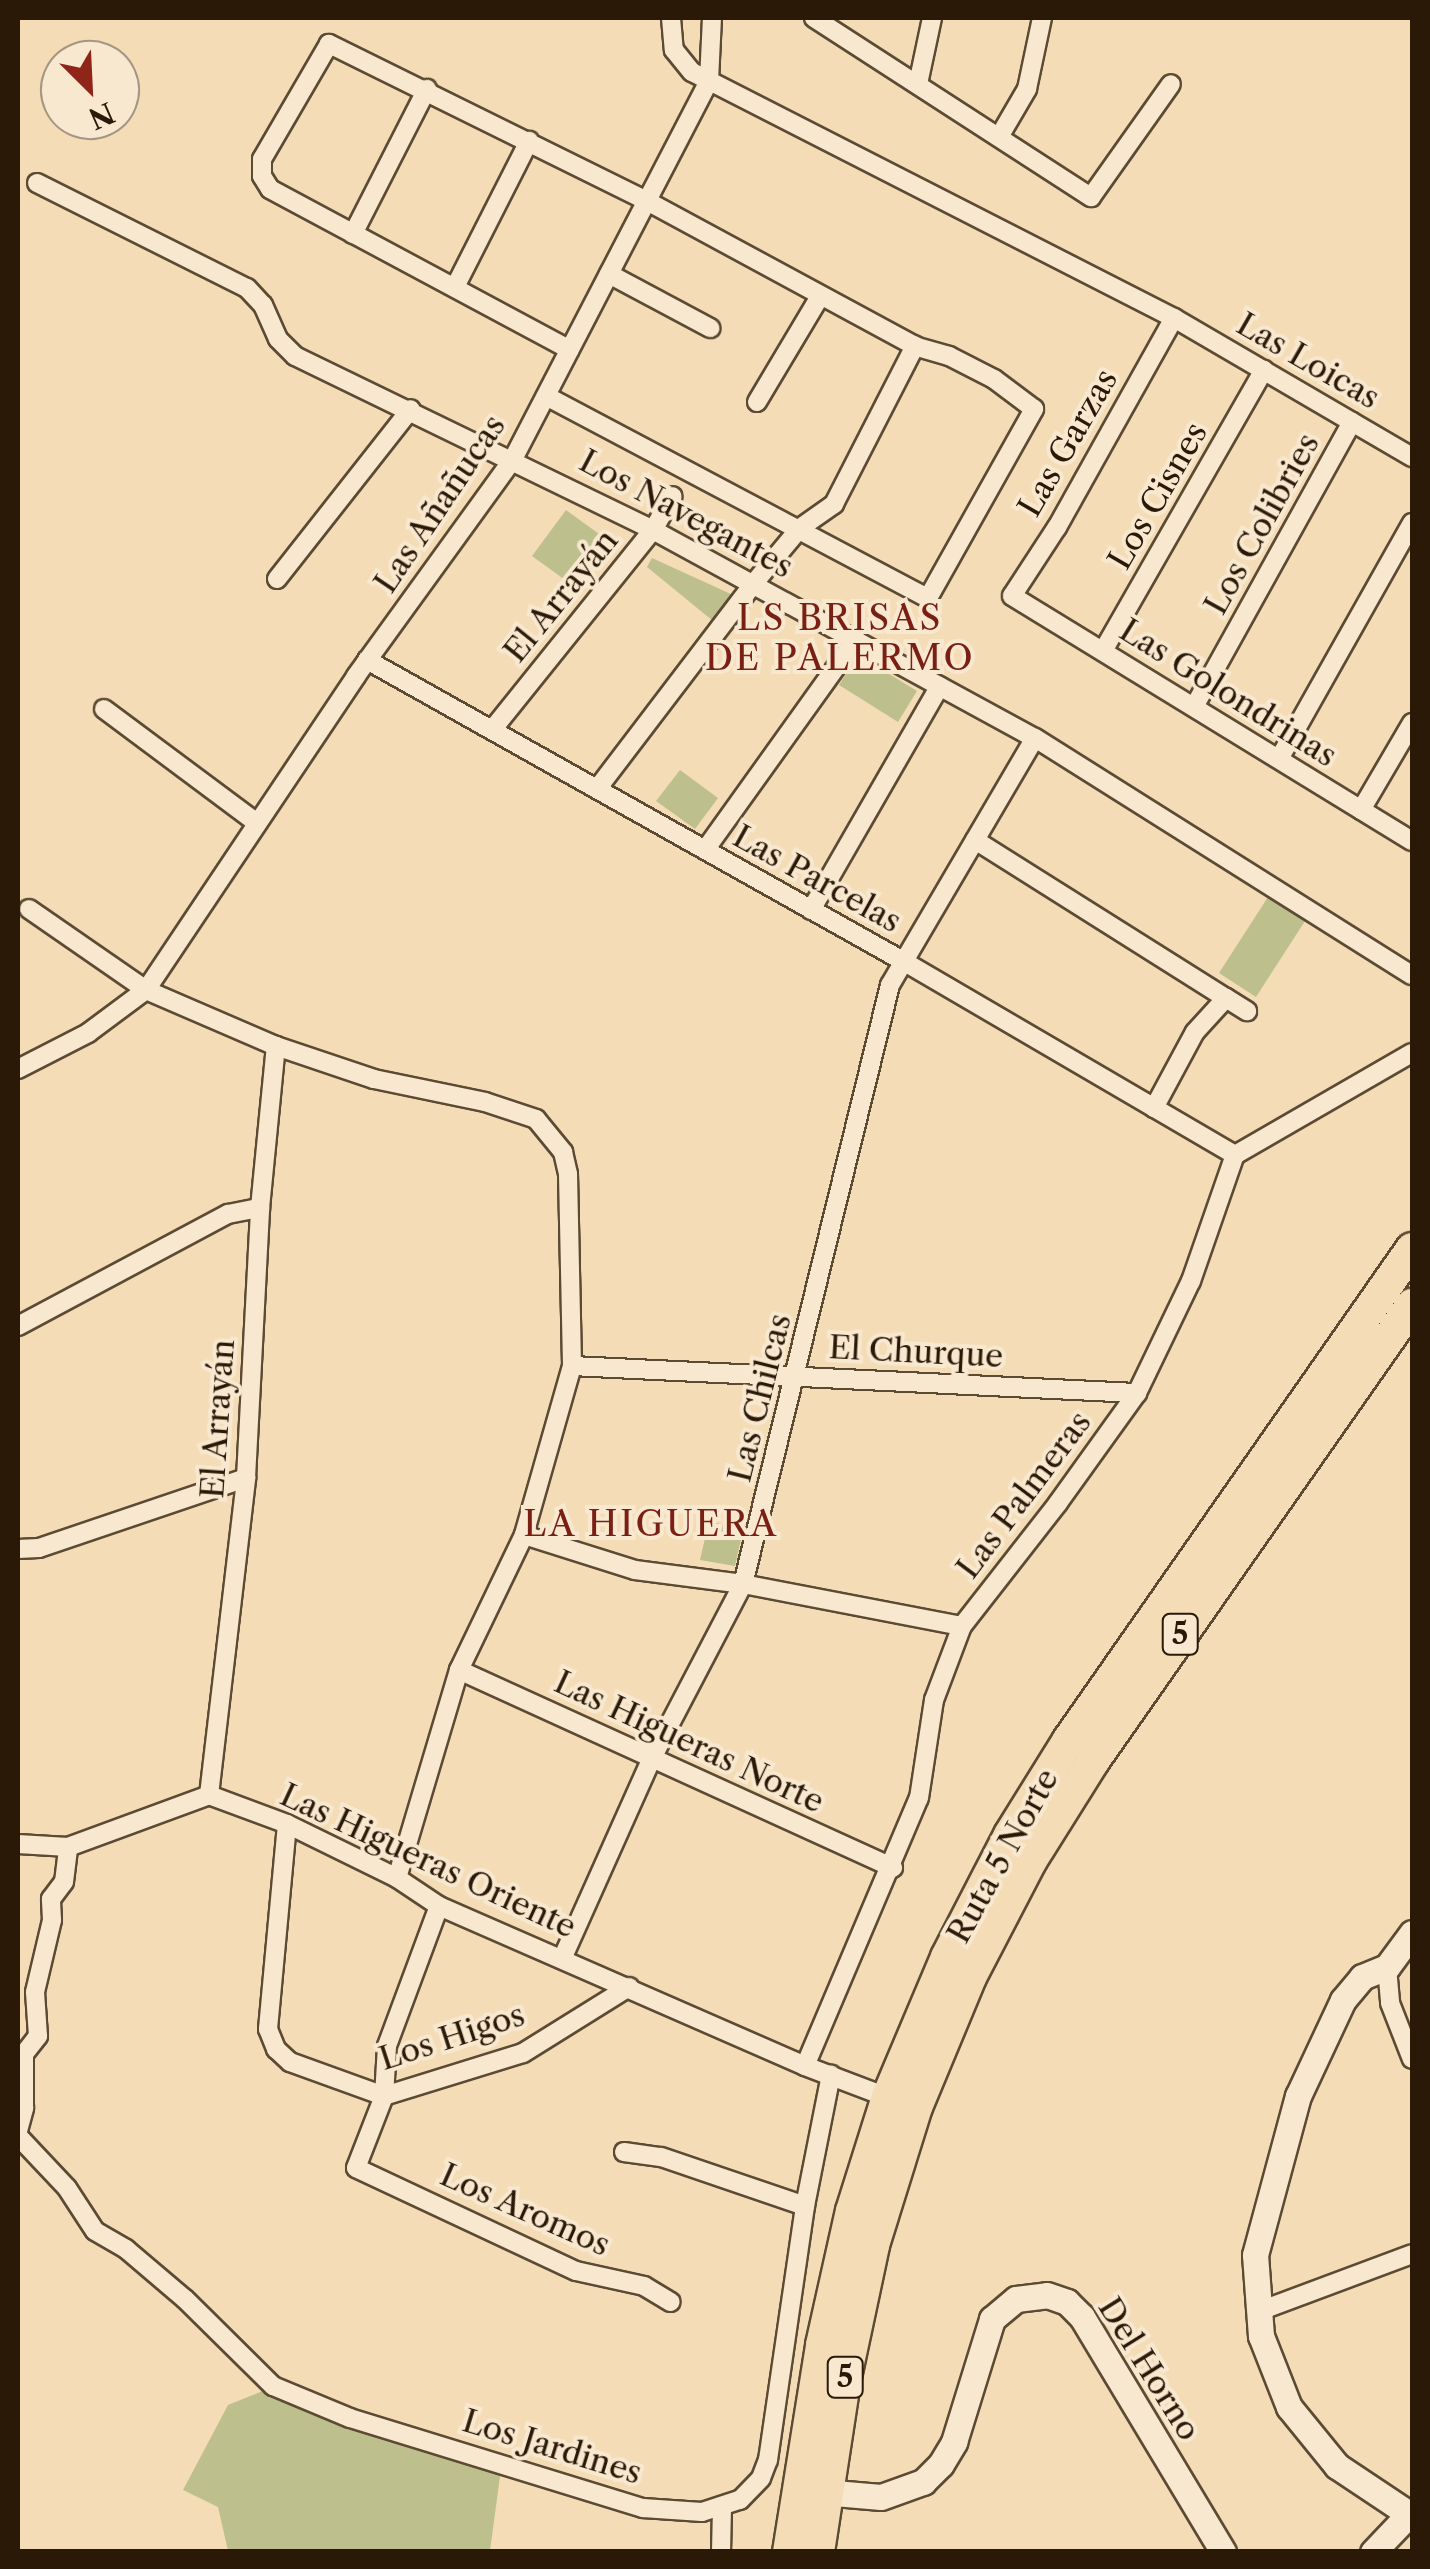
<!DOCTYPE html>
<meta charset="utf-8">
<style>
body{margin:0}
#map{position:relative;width:1430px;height:2569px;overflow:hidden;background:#f4dcb7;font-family:"Libre Caslon Text",serif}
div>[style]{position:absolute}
.green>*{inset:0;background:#bdc08d}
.roads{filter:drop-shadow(2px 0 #5c4a33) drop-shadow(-2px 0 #5c4a33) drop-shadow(0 2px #5c4a33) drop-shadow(0 -2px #5c4a33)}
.street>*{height:18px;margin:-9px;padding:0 9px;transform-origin:9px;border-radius:9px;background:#f8e8d0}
.secondary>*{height:25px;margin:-12.5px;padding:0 12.5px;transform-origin:12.5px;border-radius:12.5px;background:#f8e8d0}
.highway>*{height:32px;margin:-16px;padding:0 16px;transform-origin:16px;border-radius:16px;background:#f4dcb7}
span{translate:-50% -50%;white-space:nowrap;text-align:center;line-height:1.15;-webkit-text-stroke:8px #f8e8d0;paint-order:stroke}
.shield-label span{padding:2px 8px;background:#f8e8d0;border:2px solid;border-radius:8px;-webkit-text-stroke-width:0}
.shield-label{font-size:30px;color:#2a1907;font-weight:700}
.street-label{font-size:32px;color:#2a1907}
.neighbourhood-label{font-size:35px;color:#7a1f14;letter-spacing:2.5px}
.frame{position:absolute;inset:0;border:20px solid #2a1907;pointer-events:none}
.north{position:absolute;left:40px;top:40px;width:100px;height:100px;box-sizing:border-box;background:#f8e8d0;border:2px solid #a69580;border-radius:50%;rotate:156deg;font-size:28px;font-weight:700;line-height:40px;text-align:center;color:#2a1907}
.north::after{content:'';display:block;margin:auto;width:35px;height:45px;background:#8f2418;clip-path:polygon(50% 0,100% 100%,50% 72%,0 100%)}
</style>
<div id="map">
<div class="green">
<i style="clip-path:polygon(566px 510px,606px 539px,572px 585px,532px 556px)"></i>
<i style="clip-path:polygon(652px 558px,733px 595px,713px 621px,647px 567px)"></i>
<i style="clip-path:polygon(858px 655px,917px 691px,898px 722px,839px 685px)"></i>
<i style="clip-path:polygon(680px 770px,718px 798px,695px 829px,656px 801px)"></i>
<i style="clip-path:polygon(1268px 897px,1305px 921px,1256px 997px,1219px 973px)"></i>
<i style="clip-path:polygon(709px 1521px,743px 1530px,735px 1566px,700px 1560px)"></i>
<i style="clip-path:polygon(265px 2390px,344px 2427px,501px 2469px,490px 2551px,228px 2551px,218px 2507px,183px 2490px,228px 2405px)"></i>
</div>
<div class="roads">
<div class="street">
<i style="left:671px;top:18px;width:32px;rotate:85deg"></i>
<i style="left:674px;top:50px;width:28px;rotate:51deg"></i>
<i style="left:692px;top:72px;width:541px;rotate:27.04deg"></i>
<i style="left:1174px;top:318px;width:276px;rotate:30.3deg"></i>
<i style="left:814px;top:18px;width:330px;rotate:32.9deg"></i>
<i style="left:1091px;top:197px;width:138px;rotate:-54.7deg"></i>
<i style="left:918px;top:84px;width:67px;rotate:-78deg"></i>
<i style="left:999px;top:137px;width:56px;rotate:-59.7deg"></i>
<i style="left:1027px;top:89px;width:73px;rotate:-78.1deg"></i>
<i style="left:37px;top:183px;width:235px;rotate:26.6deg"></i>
<i style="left:247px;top:288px;width:23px;rotate:47deg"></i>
<i style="left:263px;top:305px;width:37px;rotate:66deg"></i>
<i style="left:278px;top:339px;width:24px;rotate:45deg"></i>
<i style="left:295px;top:356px;width:398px;rotate:25.9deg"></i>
<i style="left:653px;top:530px;width:435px;rotate:28.6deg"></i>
<i style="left:1035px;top:738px;width:445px;rotate:32.2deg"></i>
<i style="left:353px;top:234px;width:163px;rotate:-63deg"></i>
<i style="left:609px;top:274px;width:115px;rotate:28.1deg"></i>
<i style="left:455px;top:287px;width:164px;rotate:-63.1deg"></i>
<i style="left:1174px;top:318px;width:240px;rotate:119.2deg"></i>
<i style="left:1057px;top:527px;width:82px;rotate:123.1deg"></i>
<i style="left:1012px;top:596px;width:469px;rotate:31.5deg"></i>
<i style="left:546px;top:396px;width:432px;rotate:27.9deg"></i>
<i style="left:928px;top:598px;width:217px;rotate:-60.7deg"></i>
<i style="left:1034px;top:409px;width:50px;rotate:-143.1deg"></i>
<i style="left:994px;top:379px;width:51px;rotate:-152.9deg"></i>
<i style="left:949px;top:356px;width:35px;rotate:-164deg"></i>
<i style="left:915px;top:346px;width:305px;rotate:-151.6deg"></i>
<i style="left:647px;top:201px;width:355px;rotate:-153.7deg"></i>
<i style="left:329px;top:44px;width:133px;rotate:120.2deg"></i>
<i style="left:262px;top:159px;width:17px;rotate:90deg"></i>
<i style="left:262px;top:176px;width:15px;rotate:58deg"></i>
<i style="left:270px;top:189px;width:340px;rotate:28.2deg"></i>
<i style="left:757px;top:402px;width:121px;rotate:-59.2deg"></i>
<i style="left:277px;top:579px;width:216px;rotate:-51.8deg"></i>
<i style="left:1103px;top:651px;width:324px;rotate:-60.2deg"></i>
<i style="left:367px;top:660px;width:615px;rotate:29.32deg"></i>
<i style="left:903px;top:961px;width:385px;rotate:30.3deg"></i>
<i style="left:1194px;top:707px;width:326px;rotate:-61deg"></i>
<i style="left:104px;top:709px;width:191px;rotate:36.7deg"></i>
<i style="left:492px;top:730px;width:257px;rotate:-51.2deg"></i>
<i style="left:653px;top:530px;width:39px;rotate:-60deg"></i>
<i style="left:1279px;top:759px;width:271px;rotate:-60.6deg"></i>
<i style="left:597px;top:789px;width:259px;rotate:-52.7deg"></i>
<i style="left:754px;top:583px;width:72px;rotate:-50.1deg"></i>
<i style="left:800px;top:528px;width:42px;rotate:-35.2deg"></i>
<i style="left:834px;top:504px;width:178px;rotate:-62.9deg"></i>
<i style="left:1361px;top:810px;width:101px;rotate:-59.6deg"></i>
<i style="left:975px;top:840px;width:297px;rotate:32.2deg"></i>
<i style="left:705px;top:850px;width:259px;rotate:-54.4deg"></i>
<i style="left:29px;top:909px;width:142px;rotate:34.7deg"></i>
<i style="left:146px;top:990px;width:142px;rotate:23.3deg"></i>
<i style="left:276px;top:1046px;width:103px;rotate:18.6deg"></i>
<i style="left:374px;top:1079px;width:113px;rotate:11.7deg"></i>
<i style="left:485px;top:1102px;width:54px;rotate:18.4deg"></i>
<i style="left:536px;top:1119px;width:43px;rotate:50.7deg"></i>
<i style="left:563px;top:1152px;width:23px;rotate:77deg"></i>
<i style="left:568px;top:1174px;width:192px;rotate:88.8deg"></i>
<i style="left:572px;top:1366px;width:176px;rotate:105.9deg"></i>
<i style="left:524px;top:1535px;width:150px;rotate:115.7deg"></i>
<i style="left:459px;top:1670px;width:217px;rotate:106.6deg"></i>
<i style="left:811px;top:910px;width:258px;rotate:-60.1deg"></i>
<i style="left:18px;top:1069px;width:79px;rotate:-27.2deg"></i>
<i style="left:88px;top:1033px;width:72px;rotate:-36.6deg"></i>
<i style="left:146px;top:990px;width:378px;rotate:-56.2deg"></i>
<i style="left:356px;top:676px;width:268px;rotate:-54.1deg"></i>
<i style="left:513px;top:459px;width:426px;rotate:-62.6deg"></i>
<i style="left:709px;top:81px;width:63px;rotate:-87.3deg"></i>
<i style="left:1154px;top:1108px;width:86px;rotate:-61.7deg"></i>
<i style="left:1195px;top:1032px;width:46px;rotate:-47.6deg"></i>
<i style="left:1226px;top:998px;width:25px;rotate:32deg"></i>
<i style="left:18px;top:1326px;width:238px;rotate:-28.1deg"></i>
<i style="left:228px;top:1214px;width:33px;rotate:-11deg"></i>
<i style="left:572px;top:1366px;width:566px;rotate:2.74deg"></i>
<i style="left:524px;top:1535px;width:116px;rotate:17.5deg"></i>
<i style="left:635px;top:1570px;width:109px;rotate:7.4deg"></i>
<i style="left:743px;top:1584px;width:223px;rotate:10.9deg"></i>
<i style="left:18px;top:1549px;width:21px;rotate:-3deg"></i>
<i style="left:39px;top:1548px;width:219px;rotate:-18.7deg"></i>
<i style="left:459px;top:1670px;width:477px;rotate:24.5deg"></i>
<i style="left:209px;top:1795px;width:319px;rotate:-83.3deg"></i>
<i style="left:246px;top:1478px;width:270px;rotate:-87deg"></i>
<i style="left:260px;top:1208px;width:163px;rotate:-84.4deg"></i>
<i style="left:287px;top:1824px;width:206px;rotate:95.3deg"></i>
<i style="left:268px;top:2029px;width:22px;rotate:68deg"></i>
<i style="left:276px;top:2049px;width:19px;rotate:43deg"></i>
<i style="left:290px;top:2062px;width:100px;rotate:19.9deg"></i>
<i style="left:384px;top:2096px;width:145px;rotate:-17.2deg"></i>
<i style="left:523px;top:2053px;width:125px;rotate:-31.9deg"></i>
<i style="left:18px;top:1844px;width:50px;rotate:3.4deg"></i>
<i style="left:68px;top:1847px;width:150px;rotate:-20.2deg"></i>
<i style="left:209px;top:1795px;width:83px;rotate:20.4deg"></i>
<i style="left:287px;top:1824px;width:123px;rotate:26.1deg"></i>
<i style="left:397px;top:1878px;width:50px;rotate:33.7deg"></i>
<i style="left:439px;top:1906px;width:399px;rotate:23.6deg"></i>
<i style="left:805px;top:2066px;width:93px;rotate:20.8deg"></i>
<i style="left:439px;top:1906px;width:149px;rotate:110.4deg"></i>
<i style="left:387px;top:2046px;width:50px;rotate:93.4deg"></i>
<i style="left:384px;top:2096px;width:77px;rotate:111.3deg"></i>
<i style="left:356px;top:2168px;width:243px;rotate:25.1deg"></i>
<i style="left:576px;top:2271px;width:70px;rotate:12.4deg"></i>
<i style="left:644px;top:2286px;width:31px;rotate:31deg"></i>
<i style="left:562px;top:1959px;width:220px;rotate:-65.9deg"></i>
<i style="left:652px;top:1758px;width:196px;rotate:-62.4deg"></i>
<i style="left:743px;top:1584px;width:617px;rotate:-76.21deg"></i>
<i style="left:890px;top:985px;width:286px;rotate:-59.6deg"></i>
<i style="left:1387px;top:1967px;width:36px;rotate:85deg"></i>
<i style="left:1390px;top:2003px;width:60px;rotate:68.6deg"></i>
<i style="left:805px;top:2066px;width:291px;rotate:-67deg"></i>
<i style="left:919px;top:1798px;width:99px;rotate:-81.3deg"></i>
<i style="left:934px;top:1700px;width:79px;rotate:-69.3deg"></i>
<i style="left:962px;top:1626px;width:156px;rotate:-52deg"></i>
<i style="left:1058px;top:1503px;width:135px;rotate:-54.3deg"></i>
<i style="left:1137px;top:1393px;width:124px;rotate:-64.3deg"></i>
<i style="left:1191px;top:1281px;width:133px;rotate:-70.8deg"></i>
<i style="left:1235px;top:1155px;width:204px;rotate:-30deg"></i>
<i style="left:18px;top:2131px;width:24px;rotate:-75deg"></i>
<i style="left:24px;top:2108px;width:54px;rotate:-90deg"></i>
<i style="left:24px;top:2054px;width:23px;rotate:-52deg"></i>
<i style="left:38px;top:2036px;width:44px;rotate:-93.9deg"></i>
<i style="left:35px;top:1992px;width:74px;rotate:-76.7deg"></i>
<i style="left:52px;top:1920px;width:21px;rotate:-93deg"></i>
<i style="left:51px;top:1899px;width:21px;rotate:-53deg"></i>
<i style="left:64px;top:1882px;width:35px;rotate:-83deg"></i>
<i style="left:18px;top:2136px;width:71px;rotate:46.7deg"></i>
<i style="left:67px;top:2188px;width:51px;rotate:56.9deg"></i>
<i style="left:95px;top:2231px;width:36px;rotate:30deg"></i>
<i style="left:126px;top:2249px;width:77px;rotate:40.3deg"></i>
<i style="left:185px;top:2299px;width:124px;rotate:44.7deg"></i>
<i style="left:273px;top:2386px;width:83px;rotate:22.6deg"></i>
<i style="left:350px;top:2418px;width:307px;rotate:17.1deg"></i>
<i style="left:643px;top:2508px;width:59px;rotate:3.9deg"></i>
<i style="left:702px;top:2512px;width:40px;rotate:-18deg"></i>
<i style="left:740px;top:2500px;width:30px;rotate:-46deg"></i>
<i style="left:761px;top:2478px;width:19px;rotate:-69deg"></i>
<i style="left:768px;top:2460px;width:257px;rotate:-81.7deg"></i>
<i style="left:805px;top:2206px;width:134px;rotate:-78.8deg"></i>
<i style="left:624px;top:2152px;width:37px;rotate:8deg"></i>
<i style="left:661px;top:2157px;width:152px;rotate:18.8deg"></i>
<i style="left:1257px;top:2312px;width:165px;rotate:-20.5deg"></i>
<i style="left:721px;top:2552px;width:44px;rotate:-88.7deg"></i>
</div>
<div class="secondary">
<i style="left:811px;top:2491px;width:70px;rotate:4.9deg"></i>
<i style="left:881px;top:2497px;width:45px;rotate:-19.7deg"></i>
<i style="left:923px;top:2482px;width:25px;rotate:-45deg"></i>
<i style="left:941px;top:2464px;width:26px;rotate:-59deg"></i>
<i style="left:954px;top:2442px;width:129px;rotate:-72.8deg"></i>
<i style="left:992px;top:2319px;width:31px;rotate:-40deg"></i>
<i style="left:1016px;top:2299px;width:31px;rotate:-7deg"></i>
<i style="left:1047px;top:2295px;width:21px;rotate:19deg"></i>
<i style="left:1067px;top:2302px;width:21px;rotate:45deg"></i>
<i style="left:1082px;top:2317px;width:274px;rotate:59deg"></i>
<i style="left:1373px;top:2552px;width:52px;rotate:-46.5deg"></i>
<i style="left:1409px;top:2514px;width:87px;rotate:-146.3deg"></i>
<i style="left:1337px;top:2466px;width:76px;rotate:-129.1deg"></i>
<i style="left:1289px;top:2407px;width:76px;rotate:-111.5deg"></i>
<i style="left:1261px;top:2336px;width:81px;rotate:-94.2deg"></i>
<i style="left:1255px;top:2255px;width:165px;rotate:-74.9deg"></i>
<i style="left:1298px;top:2096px;width:106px;rotate:-64.9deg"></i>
<i style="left:1343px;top:2000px;width:30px;rotate:-50deg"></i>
<i style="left:1362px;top:1977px;width:27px;rotate:-22deg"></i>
<i style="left:1387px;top:1967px;width:42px;rotate:-53.7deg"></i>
</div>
<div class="highway">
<i style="left:789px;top:2552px;width:210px;rotate:-80.9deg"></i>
<i style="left:822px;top:2345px;width:137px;rotate:-77.4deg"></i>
<i style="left:852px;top:2211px;width:120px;rotate:-72.5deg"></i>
<i style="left:888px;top:2097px;width:152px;rotate:-67.1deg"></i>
<i style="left:947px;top:1957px;width:137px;rotate:-62.7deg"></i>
<i style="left:1010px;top:1835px;width:112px;rotate:-58.2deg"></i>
<i style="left:1069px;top:1740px;width:599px;rotate:-55.06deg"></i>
<i style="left:818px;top:2552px;width:172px;rotate:-81.3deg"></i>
<i style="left:844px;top:2382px;width:140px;rotate:-78deg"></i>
<i style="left:873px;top:2245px;width:145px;rotate:-72.7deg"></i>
<i style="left:916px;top:2107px;width:141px;rotate:-67.4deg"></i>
<i style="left:970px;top:1977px;width:132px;rotate:-62.5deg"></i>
<i style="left:1031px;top:1860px;width:117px;rotate:-57.9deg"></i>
<i style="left:1093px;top:1761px;width:557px;rotate:-55.02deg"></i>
</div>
</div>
<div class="shield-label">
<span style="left:1180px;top:1634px">5</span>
<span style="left:845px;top:2377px">5</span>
</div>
<div class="street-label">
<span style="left:1308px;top:361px;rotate:30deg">Las Loicas</span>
<span style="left:1068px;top:443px;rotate:-60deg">Las Garzas</span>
<span style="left:1158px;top:496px;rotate:-60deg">Los Cisnes</span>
<span style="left:440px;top:504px;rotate:-56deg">Las Añañucas</span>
<span style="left:686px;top:514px;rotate:28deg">Los Navegantes</span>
<span style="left:1262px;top:524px;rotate:-61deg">Los Colibries</span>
<span style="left:561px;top:596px;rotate:-51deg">El Arrayán</span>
<span style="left:1228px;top:693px;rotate:32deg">Las Golondrinas</span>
<span style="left:817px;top:879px;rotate:29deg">Las Parcelas</span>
<span style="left:916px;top:1352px;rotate:3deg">El Churque</span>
<span style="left:760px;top:1398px;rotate:-76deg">Las Chilcas</span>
<span style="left:218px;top:1419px;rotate:-86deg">El Arrayán</span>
<span style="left:1024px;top:1495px;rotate:-53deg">Las Palmeras</span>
<span style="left:689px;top:1742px;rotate:25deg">Las Higueras Norte</span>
<span style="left:1003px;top:1856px;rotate:-61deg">Ruta 5 Norte</span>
<span style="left:428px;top:1861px;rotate:25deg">Las Higueras Oriente</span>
<span style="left:452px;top:2037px;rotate:-18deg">Los Higos</span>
<span style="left:525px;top:2210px;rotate:24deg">Los Aromos</span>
<span style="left:1149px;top:2369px;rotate:58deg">Del Horno</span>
<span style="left:552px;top:2447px;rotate:17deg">Los Jardines</span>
</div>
<div class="neighbourhood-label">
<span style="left:840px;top:638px">LS BRISAS<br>DE PALERMO</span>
<span style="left:651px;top:1524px">LA HIGUERA</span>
</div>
<div class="frame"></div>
<div class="north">N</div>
</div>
